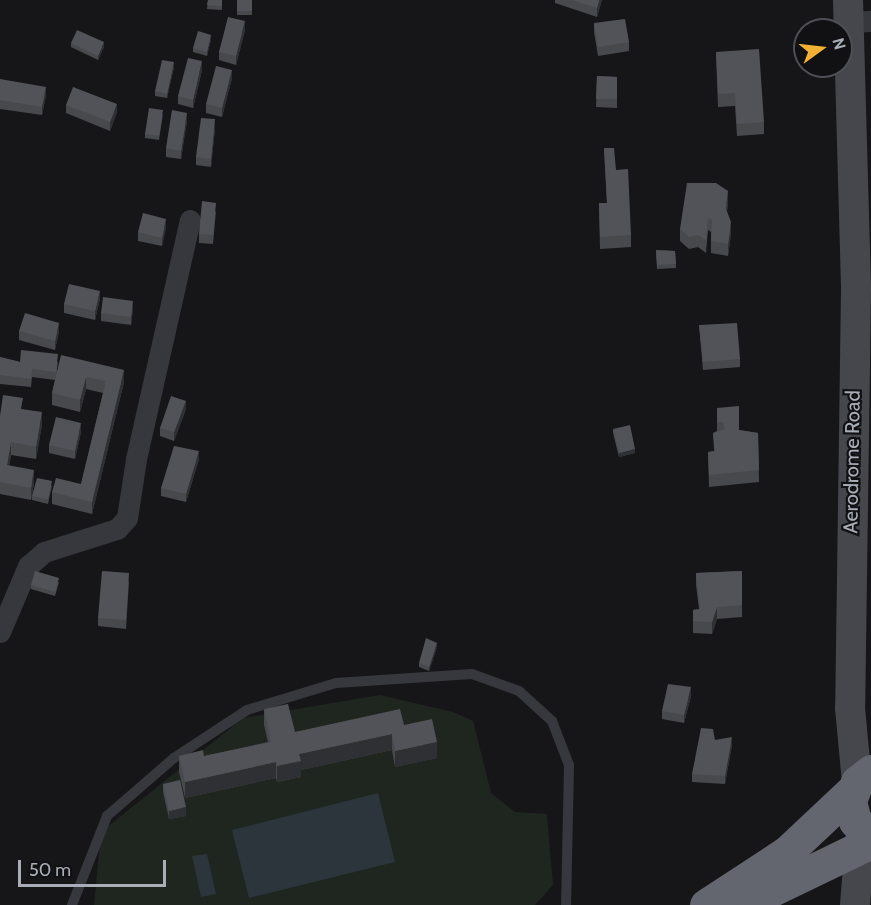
<!DOCTYPE html>
<style>
body{margin:0}
#map{position:relative;width:871px;height:905px;overflow:hidden;background:#161618;font-family:Cabin,sans-serif}
div>[style]{position:absolute}
.green>*{inset:0;background:#1e261f}
.water>*{inset:0;background:#2c353c}
.lane>*{height:10px;margin:-5px;padding:0 5px;transform-origin:5px;border-radius:5px;background:#37383d}
.street>*{height:21px;margin:-10.5px;padding:0 10.5px;transform-origin:10.5px;border-radius:10.5px;background:#37383d}
.secondary>*{height:30px;margin:-15px;padding:0 15px;transform-origin:15px;border-radius:15px;background:#45474d}
.highway>*{height:33px;margin:-16.5px;padding:0 16.5px;transform-origin:16.5px;border-radius:16.5px;background:#63666e}
.wall>*{inset:0;background:#47494d}
.shaded-wall>*{inset:0;background:#2f3033}
.building>*{inset:0;background:#525359}
span{translate:-50% -50%;white-space:nowrap;text-align:center;line-height:1.15;-webkit-text-stroke:4.5px #111113;paint-order:stroke}
.street-label{font-size:20px;color:#a8adb8}
.north{position:absolute;left:793px;top:18px;width:60px;height:60px;box-sizing:border-box;background:#111113;border:2px solid #4d4f55;border-radius:50%;rotate:75deg;font-size:16px;font-weight:700;line-height:24px;text-align:center;color:#a8adb8}
.north::after{content:'';display:block;margin:auto;width:21px;height:27px;background:#f2b134;clip-path:polygon(50% 0,100% 100%,50% 72%,0 100%)}
.scale{position:absolute;left:18px;top:860px;width:148px;height:27px;box-sizing:border-box;border:3px solid #a8adb8;border-top:0;padding-left:8px;font-size:18px;line-height:21px;white-space:nowrap;color:#a8adb8;-webkit-text-stroke:4px #111113;paint-order:stroke}
</style>
<div id="map">
<div class="green">
<i style="clip-path:polygon(380px 695px,453px 712px,473px 721px,491px 793px,515px 812px,547px 814px,553px 885px,535px 905px,94px 905px,101px 832px,243px 718px)"></i>
</div>
<div class="water">
<i style="clip-path:polygon(378px 793px,395px 862px,249px 898px,232px 830px)"></i>
<i style="clip-path:polygon(207px 854px,216px 894px,201px 897px,192px 856px)"></i>
</div>
<div class="lane">
<i style="left:72px;top:905px;width:96px;rotate:-68.5deg"></i>
<i style="left:107px;top:816px;width:89px;rotate:-40.9deg"></i>
<i style="left:174px;top:758px;width:87px;rotate:-33.3deg"></i>
<i style="left:247px;top:710px;width:93px;rotate:-16.9deg"></i>
<i style="left:336px;top:683px;width:136px;rotate:-3.8deg"></i>
<i style="left:472px;top:674px;width:50px;rotate:19.9deg"></i>
<i style="left:519px;top:691px;width:45px;rotate:42.3deg"></i>
<i style="left:552px;top:721px;width:47px;rotate:68.9deg"></i>
<i style="left:569px;top:765px;width:140px;rotate:91.2deg"></i>
</div>
<div class="street">
<i style="left:849px;top:22px;width:22px;rotate:-3deg"></i>
<i style="left:0;top:632px;width:72px;rotate:-67deg"></i>
<i style="left:28px;top:566px;width:21px;rotate:-41deg"></i>
<i style="left:44px;top:552px;width:77px;rotate:-17.5deg"></i>
<i style="left:117px;top:529px;width:15px;rotate:-48deg"></i>
<i style="left:127px;top:518px;width:60px;rotate:-81.3deg"></i>
<i style="left:136px;top:459px;width:245px;rotate:-77.3deg"></i>
</div>
<div class="secondary">
<i style="left:848px;top:0;width:290px;rotate:88.4deg"></i>
<i style="left:856px;top:290px;width:418px;rotate:90.8deg"></i>
<i style="left:850px;top:708px;width:74px;rotate:84.6deg"></i>
<i style="left:855px;top:905px;width:76px;rotate:-85.5deg"></i>
</div>
<div class="highway">
<i style="left:871px;top:771px;width:18px;rotate:142deg"></i>
<i style="left:857px;top:782px;width:20px;rotate:110deg"></i>
<i style="left:850px;top:801px;width:21px;rotate:76deg"></i>
<i style="left:855px;top:821px;width:21px;rotate:41deg"></i>
<i style="left:743px;top:904px;width:142px;rotate:-25.8deg"></i>
<i style="left:706px;top:905px;width:97px;rotate:-33.2deg"></i>
<i style="left:787px;top:852px;width:89px;rotate:-43.2deg"></i>
</div>
<div class="wall">
<i style="clip-path:polygon(208px 0,222px 0,222px 10px,207px 9px)"></i>
<i style="clip-path:polygon(237px 0,252px 0,252px 15px,237px 15px)"></i>
<i style="clip-path:polygon(555px 0,602px 0,597px 17px,555px 3px)"></i>
<i style="clip-path:polygon(594px 23px,629px 42px,629px 51px,598px 56px,594px 32px)"></i>
<i style="clip-path:polygon(245px 30px,236px 65px,219px 60px,219px 52px)"></i>
<i style="clip-path:polygon(211px 39px,207px 56px,193px 52px,193px 48px)"></i>
<i style="clip-path:polygon(71px 43px,104px 47px,98px 60px,71px 47px)"></i>
<i style="clip-path:polygon(716px 52px,764px 122px,764px 134px,737px 136px,735px 106px,718px 107px)"></i>
<i style="clip-path:polygon(174px 67px,167px 98px,155px 96px,155px 91px)"></i>
<i style="clip-path:polygon(202px 70px,193px 108px,178px 104px,178px 96px)"></i>
<i style="clip-path:polygon(597px 76px,617px 77px,617px 108px,596px 107px)"></i>
<i style="clip-path:polygon(232px 78px,222px 117px,206px 113px,206px 104px)"></i>
<i style="clip-path:polygon(0 79px,46px 95px,42px 115px,0 109px)"></i>
<i style="clip-path:polygon(66px 105px,117px 112px,110px 131px,66px 113px)"></i>
<i style="clip-path:polygon(163px 114px,159px 140px,145px 138px,145px 134px)"></i>
<i style="clip-path:polygon(187px 121px,181px 159px,166px 157px,166px 148px)"></i>
<i style="clip-path:polygon(215px 128px,211px 167px,196px 165px,196px 157px)"></i>
<i style="clip-path:polygon(604px 148px,616px 170px,631px 235px,631px 247px,600px 249px,599px 203px,607px 203px)"></i>
<i style="clip-path:polygon(728px 203px,727px 212px,731px 234px,728px 256px,711px 253px,711px 232px,708px 230px,706px 253px,698px 247px,689px 249px,680px 241px,680px 229px)"></i>
<i style="clip-path:polygon(216px 211px,213px 244px,199px 243px,199px 234px)"></i>
<i style="clip-path:polygon(166px 227px,162px 246px,138px 241px,138px 232px)"></i>
<i style="clip-path:polygon(656px 250px,675px 251px,676px 268px,657px 269px)"></i>
<i style="clip-path:polygon(100px 299px,95px 320px,64px 313px,64px 304px)"></i>
<i style="clip-path:polygon(133px 309px,131px 325px,101px 321px,101px 313px)"></i>
<i style="clip-path:polygon(699px 325px,740px 359px,740px 367px,703px 370px)"></i>
<i style="clip-path:polygon(19px 331px,59px 331px,55px 350px,19px 340px)"></i>
<i style="clip-path:polygon(0 357px,20px 362px,58px 362px,57px 370px,124px 382px,92px 514px,52px 504px,52px 492px,81px 484px,103px 393px,86px 389px,80px 412px,52px 405px,52px 393px,55px 380px,32px 377px,31px 387px,0 384px)"></i>
<i style="clip-path:polygon(717px 408px,739px 430px,758px 433px,759px 482px,709px 487px,708px 452px,714px 451px,713px 433px,717px 431px)"></i>
<i style="clip-path:polygon(23px 409px,42px 425px,36px 459px,11px 455px,9px 466px,34px 483px,31px 500px,0 494px,0 416px)"></i>
<i style="clip-path:polygon(186px 409px,174px 441px,160px 436px,160px 428px)"></i>
<i style="clip-path:polygon(613px 429px,635px 453px,619px 457px,613px 433px)"></i>
<i style="clip-path:polygon(81px 432px,75px 459px,49px 453px,49px 445px)"></i>
<i style="clip-path:polygon(199px 459px,186px 502px,161px 496px,161px 488px)"></i>
<i style="clip-path:polygon(52px 485px,48px 504px,32px 500px,32px 496px)"></i>
<i style="clip-path:polygon(742px 571px,742px 617px,717px 619px,712px 634px,693px 633px,693px 610px,699px 609px,696px 585px,696px 573px)"></i>
<i style="clip-path:polygon(129px 581px,126px 629px,98px 626px,98px 618px)"></i>
<i style="clip-path:polygon(59px 582px,55px 596px,31px 589px,31px 585px)"></i>
<i style="clip-path:polygon(437px 647px,429px 671px,419px 667px,419px 663px)"></i>
<i style="clip-path:polygon(691px 696px,684px 723px,662px 719px,662px 711px)"></i>
<i style="clip-path:polygon(264px 709px,295px 732px,404px 725px,437px 758px,395px 767px,392px 750px,301px 770px,301px 777px,277px 782px,276px 778px,185px 798px,179px 772px,179px 756px,204px 756px,268px 742px,264px 725px)"></i>
<i style="clip-path:polygon(715px 740px,732px 745px,725px 784px,692px 782px,692px 774px)"></i>
<i style="clip-path:polygon(163px 784px,186px 816px,169px 819px,163px 792px)"></i>
</div>
<div class="shaded-wall">
<i style="clip-path:polygon(599px 0,602px 0,597px 17px,597px 8px)"></i>
<i style="clip-path:polygon(245px 21px,245px 30px,236px 65px,236px 56px)"></i>
<i style="clip-path:polygon(211px 35px,211px 39px,207px 56px,207px 52px)"></i>
<i style="clip-path:polygon(104px 42px,104px 47px,98px 60px,98px 56px)"></i>
<i style="clip-path:polygon(202px 61px,202px 70px,193px 108px,193px 100px)"></i>
<i style="clip-path:polygon(174px 62px,174px 67px,167px 98px,167px 94px)"></i>
<i style="clip-path:polygon(232px 70px,232px 78px,222px 117px,222px 108px)"></i>
<i style="clip-path:polygon(46px 87px,46px 95px,42px 115px,42px 107px)"></i>
<i style="clip-path:polygon(117px 104px,117px 112px,110px 131px,110px 122px)"></i>
<i style="clip-path:polygon(187px 113px,187px 121px,181px 159px,181px 151px)"></i>
<i style="clip-path:polygon(215px 119px,215px 128px,211px 167px,211px 159px)"></i>
<i style="clip-path:polygon(728px 191px,728px 203px,726px 221px,726px 209px)"></i>
<i style="clip-path:polygon(166px 219px,166px 227px,162px 246px,162px 238px)"></i>
<i style="clip-path:polygon(731px 222px,731px 234px,728px 256px,728px 244px)"></i>
<i style="clip-path:polygon(100px 291px,100px 299px,95px 320px,95px 311px)"></i>
<i style="clip-path:polygon(133px 301px,133px 309px,131px 325px,131px 317px)"></i>
<i style="clip-path:polygon(59px 323px,59px 331px,55px 350px,55px 341px)"></i>
<i style="clip-path:polygon(124px 370px,124px 382px,92px 514px,92px 502px)"></i>
<i style="clip-path:polygon(86px 377px,86px 389px,80px 412px,80px 400px)"></i>
<i style="clip-path:polygon(186px 401px,186px 409px,174px 441px,174px 432px)"></i>
<i style="clip-path:polygon(42px 412px,42px 425px,36px 459px,36px 447px)"></i>
<i style="clip-path:polygon(81px 423px,81px 432px,75px 459px,75px 451px)"></i>
<i style="clip-path:polygon(11px 442px,11px 455px,7px 478px,7px 465px)"></i>
<i style="clip-path:polygon(635px 449px,635px 453px,619px 457px,619px 453px)"></i>
<i style="clip-path:polygon(199px 451px,199px 459px,186px 502px,186px 494px)"></i>
<i style="clip-path:polygon(34px 470px,34px 483px,31px 500px,31px 488px)"></i>
<i style="clip-path:polygon(717px 607px,717px 619px,712px 634px,712px 622px)"></i>
<i style="clip-path:polygon(437px 643px,437px 647px,429px 671px,429px 667px)"></i>
<i style="clip-path:polygon(691px 687px,691px 696px,684px 723px,684px 715px)"></i>
<i style="clip-path:polygon(392px 734px,392px 750px,301px 770px,301px 777px,277px 782px,277px 766px,299px 754px)"></i>
<i style="clip-path:polygon(732px 737px,732px 745px,725px 784px,725px 776px)"></i>
<i style="clip-path:polygon(437px 742px,437px 758px,395px 767px,395px 751px)"></i>
<i style="clip-path:polygon(276px 762px,276px 778px,185px 798px,185px 782px)"></i>
<i style="clip-path:polygon(186px 807px,186px 816px,169px 819px,169px 811px)"></i>
</div>
<div class="building">
<i style="clip-path:polygon(208px 0,222px 0,222px 6px,207px 5px)"></i>
<i style="clip-path:polygon(237px 0,252px 0,252px 11px,237px 11px)"></i>
<i style="clip-path:polygon(572px 0,599px 0,597px 8px)"></i>
<i style="clip-path:polygon(228px 17px,245px 21px,236px 56px,219px 52px)"></i>
<i style="clip-path:polygon(625px 19px,629px 42px,598px 47px,594px 23px)"></i>
<i style="clip-path:polygon(77px 30px,104px 42px,98px 56px,71px 43px)"></i>
<i style="clip-path:polygon(198px 31px,211px 35px,207px 52px,193px 48px)"></i>
<i style="clip-path:polygon(759px 49px,764px 122px,737px 124px,735px 93px,718px 94px,716px 52px)"></i>
<i style="clip-path:polygon(188px 58px,202px 61px,193px 100px,178px 96px)"></i>
<i style="clip-path:polygon(162px 60px,174px 62px,167px 94px,155px 91px)"></i>
<i style="clip-path:polygon(216px 66px,232px 70px,222px 108px,206px 104px)"></i>
<i style="clip-path:polygon(597px 76px,617px 77px,617px 99px,596px 99px)"></i>
<i style="clip-path:polygon(0 79px,46px 87px,42px 107px,0 100px)"></i>
<i style="clip-path:polygon(73px 87px,117px 104px,110px 122px,66px 105px)"></i>
<i style="clip-path:polygon(149px 108px,163px 110px,159px 136px,145px 134px)"></i>
<i style="clip-path:polygon(172px 110px,187px 113px,181px 151px,166px 148px)"></i>
<i style="clip-path:polygon(201px 118px,215px 119px,211px 159px,196px 157px)"></i>
<i style="clip-path:polygon(604px 148px,614px 148px,616px 170px,628px 169px,631px 235px,600px 237px,599px 203px,607px 203px)"></i>
<i style="clip-path:polygon(687px 183px,716px 183px,728px 191px,726px 209px,731px 222px,728px 244px,711px 241px,712px 220px,708px 218px,706px 240px,698px 235px,689px 237px,680px 229px)"></i>
<i style="clip-path:polygon(202px 201px,216px 203px,213px 235px,199px 234px)"></i>
<i style="clip-path:polygon(143px 213px,166px 219px,162px 238px,138px 232px)"></i>
<i style="clip-path:polygon(656px 250px,675px 251px,676px 264px,657px 265px)"></i>
<i style="clip-path:polygon(69px 284px,100px 291px,95px 311px,64px 304px)"></i>
<i style="clip-path:polygon(103px 297px,133px 301px,131px 317px,101px 313px)"></i>
<i style="clip-path:polygon(25px 313px,59px 323px,55px 341px,19px 331px)"></i>
<i style="clip-path:polygon(737px 323px,740px 359px,703px 362px,699px 325px)"></i>
<i style="clip-path:polygon(21px 350px,58px 354px,56px 372px,32px 369px,31px 379px,0 375px,0 357px,20px 362px)"></i>
<i style="clip-path:polygon(61px 355px,124px 370px,92px 502px,52px 492px,56px 478px,81px 484px,106px 381px,86px 377px,80px 400px,52px 393px)"></i>
<i style="clip-path:polygon(3px 395px,23px 398px,21px 409px,42px 412px,36px 447px,11px 442px,7px 465px,34px 470px,31px 488px,0 482px,0 416px)"></i>
<i style="clip-path:polygon(171px 396px,186px 401px,174px 432px,160px 428px)"></i>
<i style="clip-path:polygon(739px 406px,739px 430px,758px 433px,759px 470px,709px 475px,708px 452px,715px 451px,713px 433px,725px 429px,723px 422px,717px 422px,717px 408px)"></i>
<i style="clip-path:polygon(56px 417px,81px 423px,75px 451px,49px 445px)"></i>
<i style="clip-path:polygon(630px 425px,635px 449px,619px 453px,613px 429px)"></i>
<i style="clip-path:polygon(174px 446px,199px 451px,186px 494px,161px 488px)"></i>
<i style="clip-path:polygon(37px 478px,52px 481px,48px 499px,32px 496px)"></i>
<i style="clip-path:polygon(35px 571px,59px 578px,55px 592px,31px 585px)"></i>
<i style="clip-path:polygon(102px 571px,129px 573px,126px 620px,98px 618px)"></i>
<i style="clip-path:polygon(742px 571px,742px 605px,717px 607px,712px 622px,693px 621px,693px 610px,700px 609px,696px 573px)"></i>
<i style="clip-path:polygon(426px 638px,437px 643px,429px 667px,419px 663px)"></i>
<i style="clip-path:polygon(668px 684px,691px 687px,684px 715px,662px 711px)"></i>
<i style="clip-path:polygon(288px 704px,295px 732px,400px 709px,404px 725px,432px 719px,437px 742px,395px 751px,392px 734px,299px 754px,301px 761px,277px 766px,276px 762px,185px 782px,179px 756px,203px 750px,204px 756px,271px 742px,264px 709px)"></i>
<i style="clip-path:polygon(701px 728px,713px 729px,715px 740px,732px 737px,725px 776px,692px 774px)"></i>
<i style="clip-path:polygon(180px 780px,186px 807px,169px 811px,163px 784px)"></i>
</div>
<div class="street-label">
<span style="left:852px;top:462px;rotate:-89deg">Aerodrome Road</span>
</div>
<div class="north">N</div>
<div class="scale">50 m</div>
</div>
